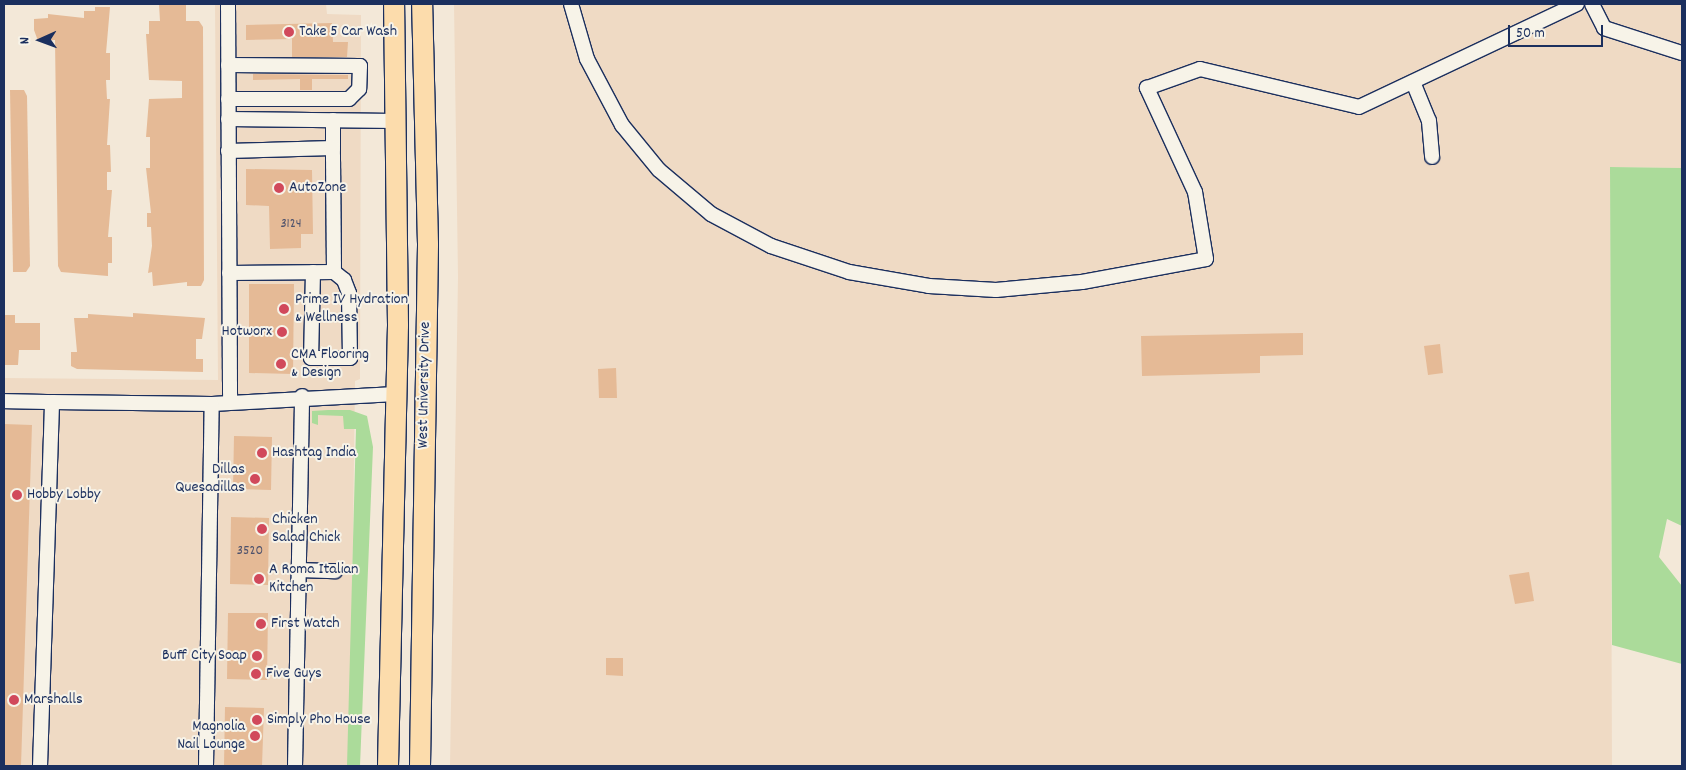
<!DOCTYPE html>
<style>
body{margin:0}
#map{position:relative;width:1686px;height:770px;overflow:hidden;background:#f3e8d8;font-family:Dekko,sans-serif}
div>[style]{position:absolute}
.built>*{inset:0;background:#efdac4}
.green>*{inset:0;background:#abdb9a}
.building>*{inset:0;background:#e5ba96}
.roads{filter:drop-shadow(1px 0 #1b2f5e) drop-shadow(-1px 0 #1b2f5e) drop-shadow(0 1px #1b2f5e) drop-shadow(0 -1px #1b2f5e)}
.minor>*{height:14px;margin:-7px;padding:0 7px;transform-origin:7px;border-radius:7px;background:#f7f3e8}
.highway>*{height:20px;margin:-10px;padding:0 10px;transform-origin:10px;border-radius:10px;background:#fcdcac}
.dots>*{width:14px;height:14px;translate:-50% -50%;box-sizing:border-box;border:2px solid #f7f3e8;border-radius:50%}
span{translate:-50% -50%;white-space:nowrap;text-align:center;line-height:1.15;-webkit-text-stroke:4px #f7f3e8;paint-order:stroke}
.number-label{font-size:14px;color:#4e526c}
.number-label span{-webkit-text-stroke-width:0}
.poi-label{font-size:16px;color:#1b2f5e}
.left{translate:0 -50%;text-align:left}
.right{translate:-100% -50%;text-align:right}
.street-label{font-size:16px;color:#1b2f5e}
.frame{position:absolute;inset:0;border:5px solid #1b2f5e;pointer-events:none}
.north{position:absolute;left:15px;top:15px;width:50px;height:50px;-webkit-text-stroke:4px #f7f3e8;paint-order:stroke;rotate:268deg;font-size:14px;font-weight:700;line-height:20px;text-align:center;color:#1b2f5e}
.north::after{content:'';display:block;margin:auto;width:18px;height:22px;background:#1b2f5e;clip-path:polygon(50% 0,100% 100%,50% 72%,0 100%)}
.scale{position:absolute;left:1508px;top:25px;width:95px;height:22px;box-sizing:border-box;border:2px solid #1b2f5e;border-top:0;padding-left:6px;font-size:15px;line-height:18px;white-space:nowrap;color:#1b2f5e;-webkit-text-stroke:4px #f7f3e8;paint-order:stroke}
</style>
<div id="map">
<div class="built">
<i style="clip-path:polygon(215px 4px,326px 4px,327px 14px,361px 15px,360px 379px,355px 381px,350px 766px,4px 766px,4px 378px,218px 380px)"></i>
<i style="clip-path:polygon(454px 4px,1682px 4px,1682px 168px,1610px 167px,1612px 766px,450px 766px,458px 277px)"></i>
</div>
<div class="green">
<i style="clip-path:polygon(1610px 167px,1682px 168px,1682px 526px,1667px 519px,1659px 557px,1682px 586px,1682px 664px,1612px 645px)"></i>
<i style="clip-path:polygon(328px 410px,350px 410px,367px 416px,373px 447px,360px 766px,347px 766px,356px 429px,344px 429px,343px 416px,318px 415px,318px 425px,312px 423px,312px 411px)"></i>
</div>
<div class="building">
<i style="clip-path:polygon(159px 4px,186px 4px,186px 21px,199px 21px,203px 27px,204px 280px,201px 286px,187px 286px,187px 282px,153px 286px,152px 272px,148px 273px,152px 246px,151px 227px,147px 227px,147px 213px,151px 213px,146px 168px,150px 168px,150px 137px,146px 137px,149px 99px,182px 98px,182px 81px,149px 80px,146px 34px,149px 34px,149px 21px,160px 21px)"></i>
<i style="clip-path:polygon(95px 7px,110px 7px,106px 53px,110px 53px,110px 80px,106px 80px,107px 99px,110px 99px,107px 145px,110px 145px,111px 172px,107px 172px,107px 190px,112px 190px,108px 237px,112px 237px,112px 263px,108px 263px,108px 276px,61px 272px,58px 266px,55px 40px,38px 41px,34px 30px,34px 19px,48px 18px,48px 14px,84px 18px,84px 11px,95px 11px)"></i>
<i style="clip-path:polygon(332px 23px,333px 42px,348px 42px,347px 57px,292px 57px,292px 39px,246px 40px,246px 25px)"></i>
<i style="clip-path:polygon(253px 74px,348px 75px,348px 79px,312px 79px,312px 90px,300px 90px,300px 79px,253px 80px)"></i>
<i style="clip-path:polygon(10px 90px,24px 90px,27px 96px,30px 266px,26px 272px,13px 272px)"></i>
<i style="clip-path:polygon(246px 169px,312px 170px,313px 234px,301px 234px,301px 248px,270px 249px,269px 206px,246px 205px)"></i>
<i style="clip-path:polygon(249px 284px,294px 284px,293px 374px,249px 373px)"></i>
<i style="clip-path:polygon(133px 313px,205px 318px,202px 339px,196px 339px,196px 359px,203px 359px,203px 372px,77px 369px,71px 366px,71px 352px,77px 352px,74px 318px,88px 318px,88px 314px,133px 317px)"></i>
<i style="clip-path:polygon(4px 315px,15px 315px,15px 323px,40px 323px,40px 350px,19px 350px,18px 365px,4px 365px)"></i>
<i style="clip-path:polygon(1303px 333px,1303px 355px,1260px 356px,1260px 373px,1142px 376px,1141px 336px)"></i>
<i style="clip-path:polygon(1440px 344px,1443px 373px,1428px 375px,1424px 346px)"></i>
<i style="clip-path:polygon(616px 368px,617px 398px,599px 398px,598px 369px)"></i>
<i style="clip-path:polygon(4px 424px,32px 425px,21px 766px,4px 766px)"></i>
<i style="clip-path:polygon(234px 436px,272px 437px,271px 490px,233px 489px)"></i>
<i style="clip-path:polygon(231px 517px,269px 518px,268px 585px,230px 584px)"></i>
<i style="clip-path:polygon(1529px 572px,1534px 601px,1515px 604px,1509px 575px)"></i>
<i style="clip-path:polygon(228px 613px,268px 613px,267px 680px,227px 679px)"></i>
<i style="clip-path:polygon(606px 658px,623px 658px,623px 676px,606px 675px)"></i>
<i style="clip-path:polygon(225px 707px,264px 708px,262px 766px,224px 766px)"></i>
</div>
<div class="roads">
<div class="minor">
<i style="left:228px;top:4px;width:398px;rotate:89.7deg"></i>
<i style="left:571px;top:4px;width:57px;rotate:73.8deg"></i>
<i style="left:587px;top:59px;width:75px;rotate:62.1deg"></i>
<i style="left:622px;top:125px;width:58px;rotate:50.6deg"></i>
<i style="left:659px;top:170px;width:68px;rotate:40.2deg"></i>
<i style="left:711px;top:214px;width:68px;rotate:28.1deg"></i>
<i style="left:771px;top:246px;width:82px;rotate:18.4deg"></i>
<i style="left:849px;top:272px;width:81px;rotate:9.9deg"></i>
<i style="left:929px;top:286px;width:67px;rotate:3.4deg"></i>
<i style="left:996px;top:290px;width:86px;rotate:-5.3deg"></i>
<i style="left:1082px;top:282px;width:126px;rotate:-10.5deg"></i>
<i style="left:1206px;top:259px;width:68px;rotate:-99.3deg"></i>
<i style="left:1195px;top:192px;width:115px;rotate:-114.8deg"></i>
<i style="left:1147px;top:88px;width:56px;rotate:-19.7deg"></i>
<i style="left:1200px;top:69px;width:163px;rotate:13.4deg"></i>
<i style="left:1359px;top:107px;width:241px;rotate:-25.3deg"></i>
<i style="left:1592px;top:4px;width:27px;rotate:63deg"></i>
<i style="left:1604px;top:28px;width:82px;rotate:17.8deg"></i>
<i style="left:228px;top:65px;width:132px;rotate:0.4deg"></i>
<i style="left:360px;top:66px;width:23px;rotate:92deg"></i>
<i style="left:359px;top:89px;width:14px;rotate:135deg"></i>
<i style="left:349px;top:99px;width:121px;rotate:180deg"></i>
<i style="left:1413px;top:82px;width:42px;rotate:67.7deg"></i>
<i style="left:1429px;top:121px;width:36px;rotate:85deg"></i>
<i style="left:228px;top:119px;width:168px;rotate:0.7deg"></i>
<i style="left:228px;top:151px;width:105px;rotate:-1.6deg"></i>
<i style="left:333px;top:148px;width:28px;rotate:-90deg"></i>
<i style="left:313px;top:272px;width:86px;rotate:91.3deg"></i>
<i style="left:311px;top:358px;width:39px"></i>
<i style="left:350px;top:358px;width:65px;rotate:-90.9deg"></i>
<i style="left:349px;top:293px;width:14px;rotate:-111deg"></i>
<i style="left:344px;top:280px;width:13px;rotate:-141deg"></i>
<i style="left:229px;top:273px;width:105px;rotate:-0.5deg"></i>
<i style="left:334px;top:272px;width:124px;rotate:-90.5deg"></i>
<i style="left:4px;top:401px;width:48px;rotate:1.2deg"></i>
<i style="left:299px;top:570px;width:36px;rotate:2deg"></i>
<i style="left:40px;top:766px;width:364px;rotate:-88.1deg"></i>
<i style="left:52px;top:402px;width:160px;rotate:0.7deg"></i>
<i style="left:212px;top:404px;width:184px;rotate:-3.1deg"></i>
<i style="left:206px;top:766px;width:362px;rotate:-89.1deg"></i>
<i style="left:295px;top:766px;width:370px;rotate:-88.9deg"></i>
</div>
<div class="highway">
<i style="left:388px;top:766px;width:441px;rotate:-88.7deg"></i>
<i style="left:398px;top:325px;width:321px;rotate:-90.7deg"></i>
<i style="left:420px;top:766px;width:522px;rotate:-89.12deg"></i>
<i style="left:428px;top:244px;width:240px;rotate:-91.4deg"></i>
</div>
</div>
<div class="dots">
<i style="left:289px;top:32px;background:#d1495b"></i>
<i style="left:279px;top:188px;background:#d1495b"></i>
<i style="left:284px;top:309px;background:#d1495b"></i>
<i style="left:282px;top:332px;background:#d1495b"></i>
<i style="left:281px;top:364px;background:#d1495b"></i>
<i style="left:262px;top:453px;background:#d1495b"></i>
<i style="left:255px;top:479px;background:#d1495b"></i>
<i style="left:17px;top:495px;background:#d1495b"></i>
<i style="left:262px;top:529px;background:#d1495b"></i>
<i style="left:259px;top:579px;background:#d1495b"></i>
<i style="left:261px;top:624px;background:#d1495b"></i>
<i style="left:257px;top:656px;background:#d1495b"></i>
<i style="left:256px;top:674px;background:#d1495b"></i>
<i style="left:14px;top:700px;background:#d1495b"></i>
<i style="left:257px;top:720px;background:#d1495b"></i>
<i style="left:255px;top:736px;background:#d1495b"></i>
</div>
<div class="number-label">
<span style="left:291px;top:224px">3124</span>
<span style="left:250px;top:551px">3520</span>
</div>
<div class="poi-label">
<span class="left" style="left:299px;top:32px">Take 5 Car Wash</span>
<span class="left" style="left:289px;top:188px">AutoZone</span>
<span class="left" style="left:295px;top:309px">Prime IV Hydration<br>&amp; Wellness</span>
<span class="right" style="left:272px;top:332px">Hotworx</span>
<span class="left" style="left:291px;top:364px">CMA Flooring<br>&amp; Design</span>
<span class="left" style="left:272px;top:453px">Hashtag India</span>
<span class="right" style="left:245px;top:479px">Dillas<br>Quesadillas</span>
<span class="left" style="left:27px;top:495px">Hobby Lobby</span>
<span class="left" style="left:272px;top:529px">Chicken<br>Salad Chick</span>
<span class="left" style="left:269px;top:579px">A Roma Italian<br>Kitchen</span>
<span class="left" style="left:271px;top:624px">First Watch</span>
<span class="right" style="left:247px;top:656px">Buff City Soap</span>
<span class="left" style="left:266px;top:674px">Five Guys</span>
<span class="left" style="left:24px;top:700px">Marshalls</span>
<span class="left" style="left:267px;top:720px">Simply Pho House</span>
<span class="right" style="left:245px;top:736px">Magnolia<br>Nail Lounge</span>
</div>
<div class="street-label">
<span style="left:425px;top:385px;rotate:-89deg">West University Drive</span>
</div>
<div class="frame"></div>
<div class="north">N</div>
<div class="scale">50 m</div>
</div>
